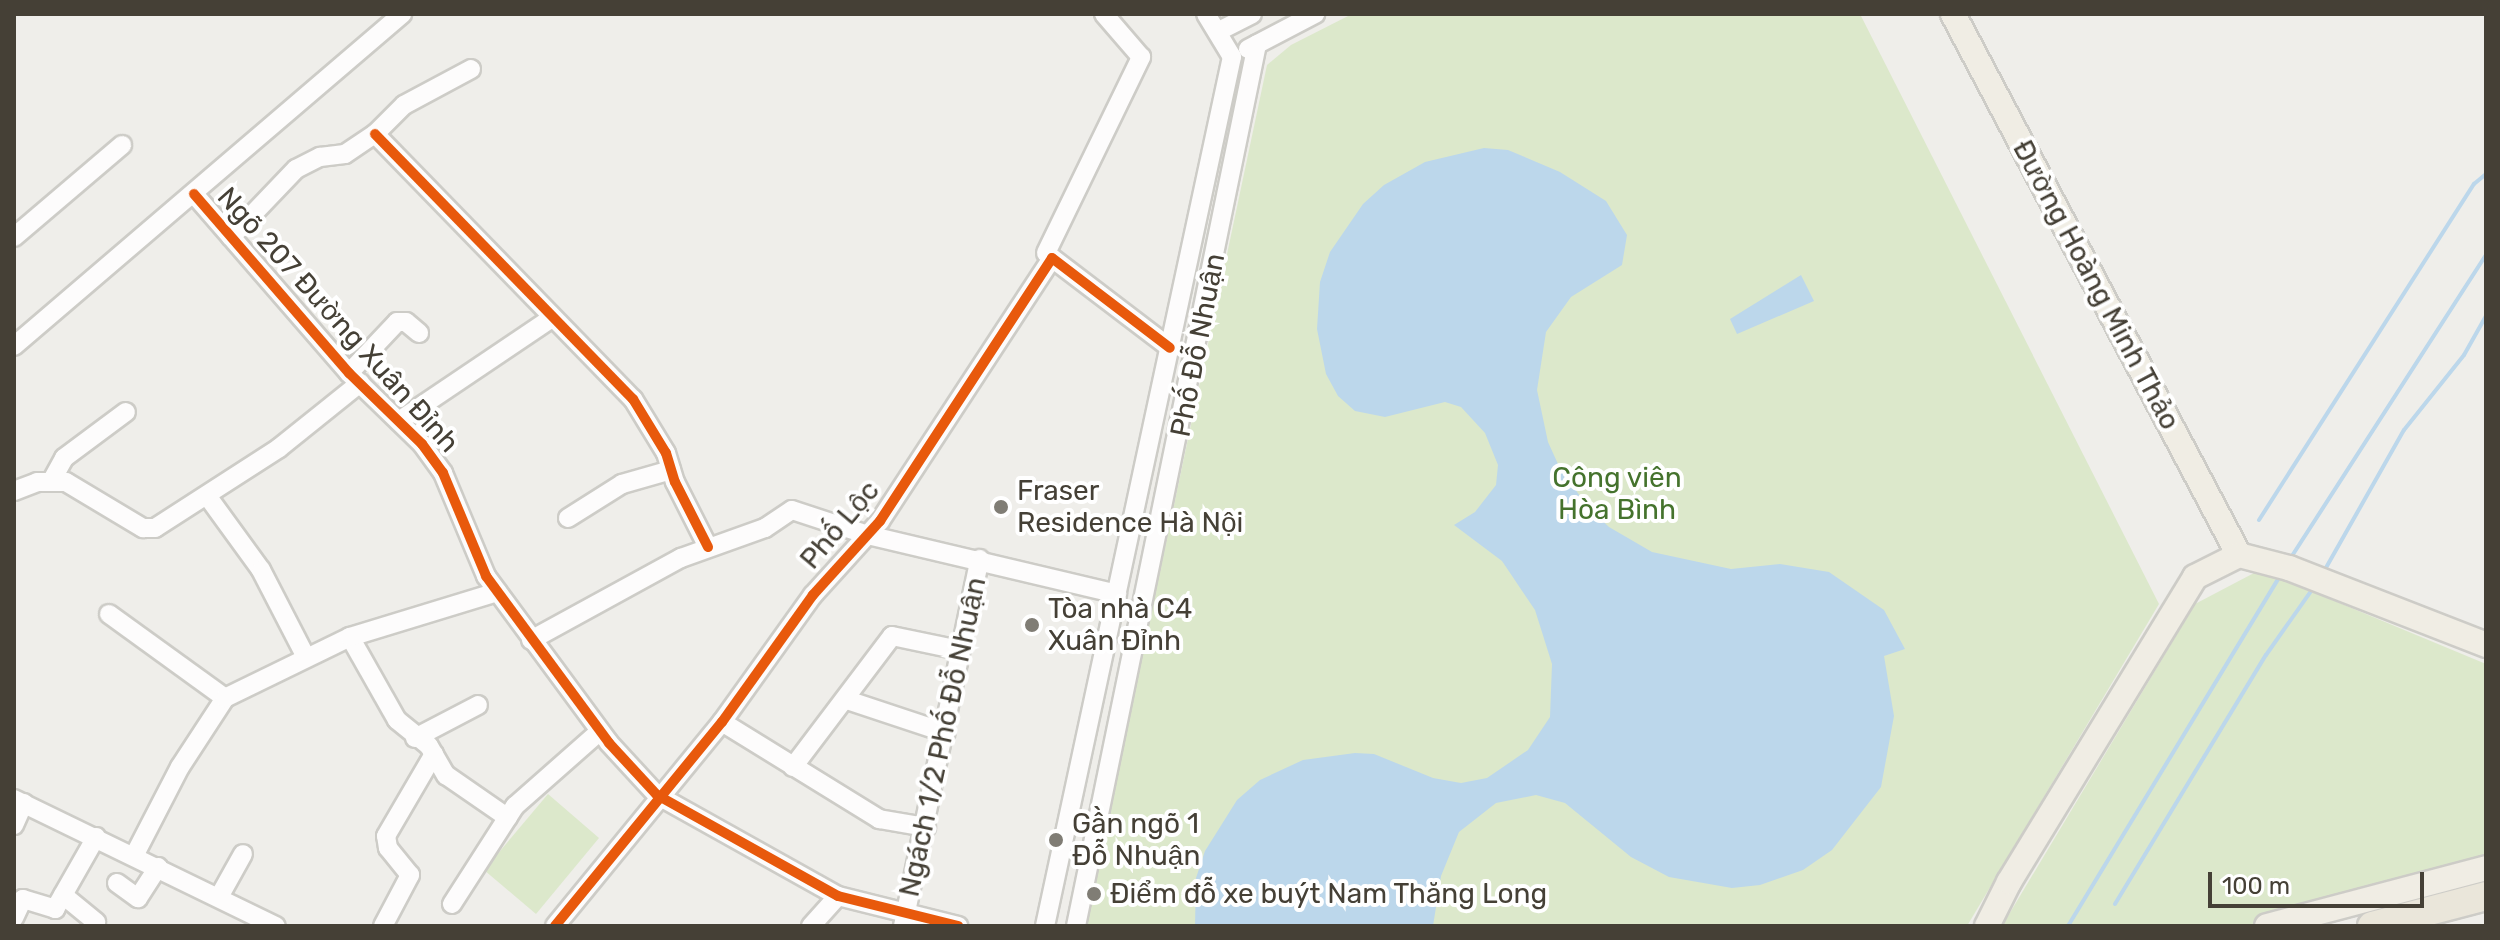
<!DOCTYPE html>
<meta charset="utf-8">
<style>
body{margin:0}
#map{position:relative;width:2500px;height:940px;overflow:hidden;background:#efeeea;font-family:Rubik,sans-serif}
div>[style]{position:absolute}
.green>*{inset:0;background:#dce8cb}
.water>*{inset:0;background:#bcd7eb}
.stream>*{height:4px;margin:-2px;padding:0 2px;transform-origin:2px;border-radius:2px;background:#bcd7eb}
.roads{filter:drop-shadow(2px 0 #cdccc7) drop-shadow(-2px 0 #cdccc7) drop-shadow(0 2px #cdccc7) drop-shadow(0 -2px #cdccc7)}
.minor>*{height:18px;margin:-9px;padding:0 9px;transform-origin:9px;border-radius:9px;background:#fdfcfc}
.major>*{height:24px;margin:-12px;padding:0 12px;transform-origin:12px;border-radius:12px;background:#f0ede4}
.highway>*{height:28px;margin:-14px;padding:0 14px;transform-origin:14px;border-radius:14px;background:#eae6da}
.cycleway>*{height:10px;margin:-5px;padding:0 5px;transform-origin:5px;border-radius:5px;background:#e8590c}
.dots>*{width:22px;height:22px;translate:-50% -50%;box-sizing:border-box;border:4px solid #fff;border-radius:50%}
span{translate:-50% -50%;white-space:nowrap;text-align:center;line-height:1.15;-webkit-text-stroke:8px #fff;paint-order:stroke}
.street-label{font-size:28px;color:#454036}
.park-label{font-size:28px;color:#45732d}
.poi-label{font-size:28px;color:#454036}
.left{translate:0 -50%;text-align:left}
.frame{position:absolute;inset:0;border:16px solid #454036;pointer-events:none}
.scale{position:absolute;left:2208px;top:872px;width:216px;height:36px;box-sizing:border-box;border:4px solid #454036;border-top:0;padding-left:10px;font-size:24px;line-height:28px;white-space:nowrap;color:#454036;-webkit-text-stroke:6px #fff;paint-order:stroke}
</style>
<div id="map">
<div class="green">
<i style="clip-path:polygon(1352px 14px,1860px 14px,2159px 604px,1967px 926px,1085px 926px,1267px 65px,1291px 45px)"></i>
<i style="clip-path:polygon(2254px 573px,2270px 574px,2486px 664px,2486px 862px,2246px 926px,2002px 926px,2195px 604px)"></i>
<i style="clip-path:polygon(548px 794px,599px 838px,536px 914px,484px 870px)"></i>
</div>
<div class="water">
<i style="clip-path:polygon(1484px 148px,1508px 150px,1560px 172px,1606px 201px,1627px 235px,1622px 265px,1571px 297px,1546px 332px,1537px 390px,1548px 442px,1558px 464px,1586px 505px,1609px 527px,1652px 552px,1731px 569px,1780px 564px,1829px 572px,1884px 610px,1905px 649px,1884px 656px,1894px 716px,1881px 787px,1832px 850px,1803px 870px,1760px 885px,1732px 888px,1669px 877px,1631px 857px,1565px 803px,1536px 795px,1496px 803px,1459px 832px,1441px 876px,1433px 926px,1195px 926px,1196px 878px,1205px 851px,1237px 800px,1260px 780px,1303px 760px,1355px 753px,1374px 754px,1433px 778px,1461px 783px,1487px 778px,1528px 750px,1550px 717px,1552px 664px,1535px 610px,1502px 561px,1454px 525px,1475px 512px,1496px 485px,1498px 465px,1485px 433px,1461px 407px,1445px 402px,1385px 417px,1355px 411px,1338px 396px,1326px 374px,1317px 329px,1320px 282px,1330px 252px,1363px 204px,1384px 185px,1425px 162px)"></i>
<i style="clip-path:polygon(1801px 275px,1814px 301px,1737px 334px,1730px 319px)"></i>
</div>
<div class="stream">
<i style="left:2259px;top:520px;width:399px;rotate:-57.4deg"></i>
<i style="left:2474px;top:184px;width:16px;rotate:-40deg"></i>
<i style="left:2290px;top:559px;width:362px;rotate:-57.2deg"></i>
<i style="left:2323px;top:573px;width:164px;rotate:-60.5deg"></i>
<i style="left:2404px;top:430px;width:96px;rotate:-51.3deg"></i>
<i style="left:2464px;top:355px;width:45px;rotate:-60.6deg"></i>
<i style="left:2115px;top:904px;width:291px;rotate:-58.8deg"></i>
<i style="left:2266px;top:655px;width:83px;rotate:-54.8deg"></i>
<i style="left:2068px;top:926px;width:409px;rotate:-58.8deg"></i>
</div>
<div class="roads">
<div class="minor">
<i style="left:1206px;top:14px;width:50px;rotate:58.8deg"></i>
<i style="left:1219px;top:31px;width:37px;rotate:-27deg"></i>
<i style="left:1248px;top:49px;width:76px;rotate:-27.6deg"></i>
<i style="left:375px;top:134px;width:370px;rotate:45.8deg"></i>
<i style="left:633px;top:399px;width:63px;rotate:58.6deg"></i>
<i style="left:666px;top:453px;width:30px;rotate:73deg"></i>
<i style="left:675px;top:482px;width:73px;rotate:63.1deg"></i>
<i style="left:194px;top:194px;width:237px;rotate:49.1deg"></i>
<i style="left:349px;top:373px;width:102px;rotate:44.2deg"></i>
<i style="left:422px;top:444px;width:36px;rotate:54deg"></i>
<i style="left:443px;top:473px;width:112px;rotate:67.3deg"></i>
<i style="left:486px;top:576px;width:207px;rotate:53.6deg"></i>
<i style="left:609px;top:743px;width:71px;rotate:47.3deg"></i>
<i style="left:657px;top:795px;width:207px;rotate:29.2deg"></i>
<i style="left:838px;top:896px;width:124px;rotate:14deg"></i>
<i style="left:14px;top:237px;width:142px;rotate:-40.4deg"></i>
<i style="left:231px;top:237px;width:94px;rotate:-46.3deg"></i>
<i style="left:296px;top:169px;width:27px;rotate:-27deg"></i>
<i style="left:320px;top:157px;width:25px;rotate:-7deg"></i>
<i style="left:345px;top:154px;width:36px;rotate:-34deg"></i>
<i style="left:375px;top:134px;width:41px;rotate:-45deg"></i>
<i style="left:404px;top:105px;width:76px;rotate:-28.2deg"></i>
<i style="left:1046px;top:253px;width:218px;rotate:-64.1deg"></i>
<i style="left:1141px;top:57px;width:57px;rotate:-130.7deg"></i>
<i style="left:14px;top:346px;width:511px;rotate:-40.55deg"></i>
<i style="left:349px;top:373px;width:70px;rotate:-46.7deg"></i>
<i style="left:397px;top:322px;width:9px"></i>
<i style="left:406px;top:322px;width:17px;rotate:40deg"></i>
<i style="left:399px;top:421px;width:182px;rotate:-34deg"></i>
<i style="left:52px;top:480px;width:25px;rotate:-61deg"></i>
<i style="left:64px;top:458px;width:77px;rotate:-36.6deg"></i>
<i style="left:14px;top:491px;width:25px;rotate:-21deg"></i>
<i style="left:37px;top:482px;width:29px"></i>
<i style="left:66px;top:482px;width:90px;rotate:30.9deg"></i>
<i style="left:143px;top:528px;width:12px"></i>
<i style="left:155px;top:528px;width:148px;rotate:-32.8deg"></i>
<i style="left:279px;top:448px;width:104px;rotate:-38.7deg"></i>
<i style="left:208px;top:497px;width:90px;rotate:54deg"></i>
<i style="left:261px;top:570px;width:98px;rotate:62.7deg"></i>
<i style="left:568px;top:518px;width:64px;rotate:-32.2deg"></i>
<i style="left:622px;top:484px;width:51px;rotate:-15.9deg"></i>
<i style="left:109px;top:614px;width:143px;rotate:35.9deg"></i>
<i style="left:350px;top:637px;width:95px;rotate:60.5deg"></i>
<i style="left:397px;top:720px;width:41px;rotate:39.1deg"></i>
<i style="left:429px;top:746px;width:34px;rotate:60deg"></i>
<i style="left:446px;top:775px;width:75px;rotate:34.7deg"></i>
<i style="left:531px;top:640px;width:171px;rotate:-28.7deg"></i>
<i style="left:681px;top:558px;width:89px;rotate:-19.7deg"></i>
<i style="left:765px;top:528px;width:32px;rotate:-34deg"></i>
<i style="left:792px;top:510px;width:80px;rotate:18.2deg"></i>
<i style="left:868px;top:535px;width:256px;rotate:13.3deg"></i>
<i style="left:847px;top:700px;width:104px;rotate:18.4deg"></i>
<i style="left:722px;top:722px;width:185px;rotate:31.7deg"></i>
<i style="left:879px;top:819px;width:48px;rotate:9.7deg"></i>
<i style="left:415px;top:738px;width:71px;rotate:-27.6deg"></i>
<i style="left:793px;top:767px;width:164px;rotate:-52.9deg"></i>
<i style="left:892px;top:636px;width:68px;rotate:11.8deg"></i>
<i style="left:14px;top:799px;width:291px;rotate:25.9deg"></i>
<i style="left:14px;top:825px;width:24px;rotate:-66deg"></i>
<i style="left:134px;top:856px;width:100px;rotate:-62.7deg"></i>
<i style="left:180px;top:767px;width:82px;rotate:-56.9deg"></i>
<i style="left:225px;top:698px;width:139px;rotate:-26deg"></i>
<i style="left:350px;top:637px;width:154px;rotate:-17deg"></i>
<i style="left:117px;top:883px;width:26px;rotate:36deg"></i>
<i style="left:138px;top:898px;width:37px;rotate:-57deg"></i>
<i style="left:63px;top:895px;width:43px;rotate:39.3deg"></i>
<i style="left:219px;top:897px;width:49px;rotate:-60.8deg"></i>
<i style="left:452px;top:904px;width:117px;rotate:-57.3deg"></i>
<i style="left:515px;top:806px;width:113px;rotate:-41.4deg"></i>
<i style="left:14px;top:918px;width:21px;rotate:-65deg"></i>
<i style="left:23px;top:899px;width:34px;rotate:17deg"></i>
<i style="left:55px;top:909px;width:83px;rotate:-60.3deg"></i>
<i style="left:383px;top:926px;width:58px;rotate:-62.1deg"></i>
<i style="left:410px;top:875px;width:35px;rotate:-129deg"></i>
<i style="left:388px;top:848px;width:12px;rotate:-99deg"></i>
<i style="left:386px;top:836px;width:95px;rotate:-59.7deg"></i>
<i style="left:555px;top:926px;width:264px;rotate:-50.7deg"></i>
<i style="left:722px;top:722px;width:156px;rotate:-54.4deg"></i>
<i style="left:813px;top:595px;width:100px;rotate:-47.8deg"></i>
<i style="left:880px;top:521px;width:314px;rotate:-56.8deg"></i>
<i style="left:1052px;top:258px;width:148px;rotate:37.3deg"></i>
<i style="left:811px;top:926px;width:40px;rotate:-48deg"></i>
<i style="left:903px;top:926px;width:375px;rotate:-78.2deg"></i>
<i style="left:1045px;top:926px;width:889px;rotate:-77.86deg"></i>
<i style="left:1076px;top:926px;width:900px;rotate:-78.4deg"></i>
</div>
<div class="major">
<i style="left:1953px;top:14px;width:612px;rotate:62.14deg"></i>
<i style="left:1987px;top:926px;width:49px;rotate:-63.4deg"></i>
<i style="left:2009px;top:882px;width:357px;rotate:-58.6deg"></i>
<i style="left:2195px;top:577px;width:49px;rotate:-26.6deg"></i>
<i style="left:2239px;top:555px;width:52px;rotate:14.6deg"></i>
<i style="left:2289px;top:568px;width:212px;rotate:21.3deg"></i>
<i style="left:2267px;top:926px;width:227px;rotate:-14.8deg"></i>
</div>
<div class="highway">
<i style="left:2372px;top:926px;width:118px;rotate:-14.7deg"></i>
</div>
</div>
<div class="cycleway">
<i style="left:375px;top:134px;width:370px;rotate:45.8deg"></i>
<i style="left:633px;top:399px;width:63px;rotate:58.6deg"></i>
<i style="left:666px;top:453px;width:30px;rotate:73deg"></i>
<i style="left:675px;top:482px;width:73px;rotate:63.1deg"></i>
<i style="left:194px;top:194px;width:237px;rotate:49.1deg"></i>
<i style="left:349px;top:373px;width:102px;rotate:44.2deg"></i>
<i style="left:422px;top:444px;width:36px;rotate:54deg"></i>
<i style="left:443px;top:473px;width:112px;rotate:67.3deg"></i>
<i style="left:486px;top:576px;width:207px;rotate:53.6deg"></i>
<i style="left:609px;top:743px;width:71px;rotate:47.3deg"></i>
<i style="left:657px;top:795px;width:207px;rotate:29.2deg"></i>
<i style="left:838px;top:896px;width:124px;rotate:14deg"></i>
<i style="left:555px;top:926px;width:264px;rotate:-50.7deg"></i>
<i style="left:722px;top:722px;width:156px;rotate:-54.4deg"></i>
<i style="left:813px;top:595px;width:100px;rotate:-47.8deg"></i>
<i style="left:880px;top:521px;width:314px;rotate:-56.8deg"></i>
<i style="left:1052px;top:258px;width:148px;rotate:37.3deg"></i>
</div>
<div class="dots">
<i style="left:1001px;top:507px;background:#807d75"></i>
<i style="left:1032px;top:625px;background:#807d75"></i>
<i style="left:1056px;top:840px;background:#807d75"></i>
<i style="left:1094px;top:894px;background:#807d75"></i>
</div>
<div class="street-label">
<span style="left:2096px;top:285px;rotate:62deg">Đường Hoàng Minh Thảo</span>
<span style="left:338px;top:320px;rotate:48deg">Ngõ 207 Đường Xuân Đỉnh</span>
<span style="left:1198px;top:345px;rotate:-79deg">Phố Đỗ Nhuận</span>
<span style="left:840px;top:525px;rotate:-50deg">Phố Lộc</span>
<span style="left:943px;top:737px;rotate:-78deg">Ngách 1/2 Phố Đỗ Nhuận</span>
</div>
<div class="park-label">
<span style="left:1617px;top:494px">Công viên<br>Hòa Bình</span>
</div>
<div class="poi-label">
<span class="left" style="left:1017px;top:507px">Fraser<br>Residence Hà Nội</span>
<span class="left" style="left:1048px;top:625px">Tòa nhà C4<br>Xuân Đỉnh</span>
<span class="left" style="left:1072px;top:840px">Gần ngõ 1<br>Đỗ Nhuận</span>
<span class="left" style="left:1110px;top:894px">Điểm đỗ xe buýt Nam Thăng Long</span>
</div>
<div class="frame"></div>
<div class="scale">100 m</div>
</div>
